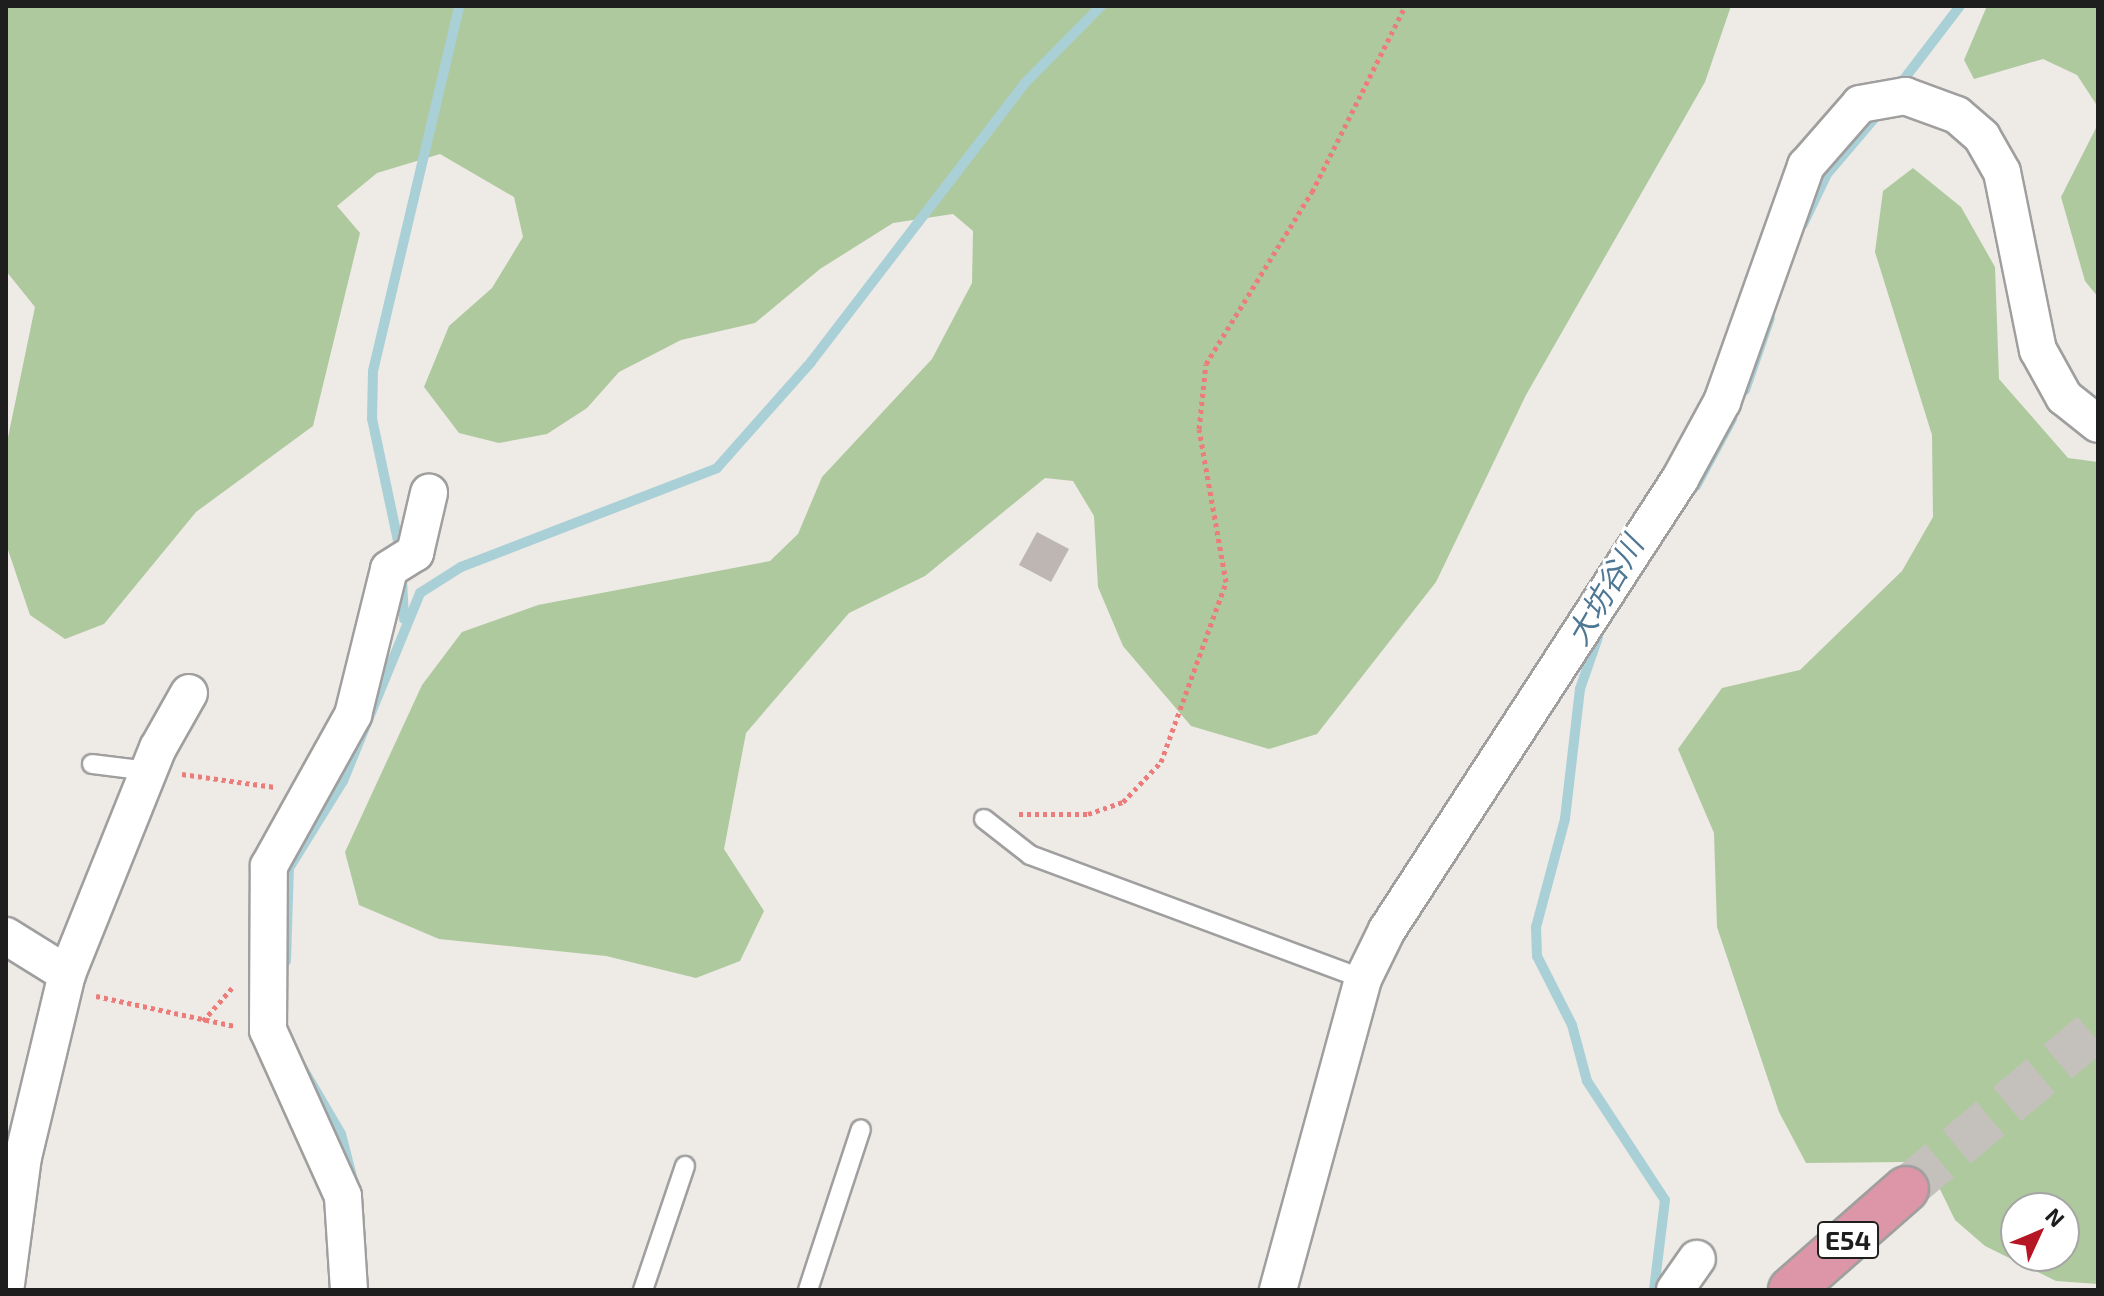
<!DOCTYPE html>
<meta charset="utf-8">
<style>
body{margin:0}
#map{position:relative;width:2104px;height:1296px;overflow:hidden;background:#eeeae5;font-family:"Exo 2","Noto Sans JP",sans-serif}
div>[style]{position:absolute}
.forest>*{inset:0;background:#aec99e}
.stream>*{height:10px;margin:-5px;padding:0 5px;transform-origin:5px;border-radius:5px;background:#aad0d7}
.building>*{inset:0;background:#beb6b2}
.motorway-tunnel>*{height:44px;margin-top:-22px;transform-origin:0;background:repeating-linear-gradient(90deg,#c4c1bd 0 44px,transparent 0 66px)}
.path>*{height:5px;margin-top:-2.5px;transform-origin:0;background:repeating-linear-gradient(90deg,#eb7c79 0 4px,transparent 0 8px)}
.roads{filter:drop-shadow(2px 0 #9f9f9f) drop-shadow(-2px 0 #9f9f9f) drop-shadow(0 2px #9f9f9f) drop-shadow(0 -2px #9f9f9f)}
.service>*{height:18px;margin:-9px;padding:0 9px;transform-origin:9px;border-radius:9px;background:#fff}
.minor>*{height:36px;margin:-18px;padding:0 18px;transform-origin:18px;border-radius:18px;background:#fff}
.motorway>*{height:44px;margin:-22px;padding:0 22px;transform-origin:22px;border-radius:22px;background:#dd95a8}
span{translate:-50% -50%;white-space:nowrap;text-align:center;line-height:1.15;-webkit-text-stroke:6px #fff;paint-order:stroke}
.shield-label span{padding:2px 6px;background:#fff;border:2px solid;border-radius:6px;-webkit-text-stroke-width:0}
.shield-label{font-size:26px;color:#1e1e1e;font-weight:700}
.water-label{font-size:30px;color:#4e7794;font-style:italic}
.frame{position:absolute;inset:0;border:8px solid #1e1e1e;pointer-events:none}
.north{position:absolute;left:2000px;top:1192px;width:80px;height:80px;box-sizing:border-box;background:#fff;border:2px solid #a5a5a5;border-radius:50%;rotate:46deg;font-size:22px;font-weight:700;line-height:32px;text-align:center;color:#1e1e1e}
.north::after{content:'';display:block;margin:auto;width:28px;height:36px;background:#b61623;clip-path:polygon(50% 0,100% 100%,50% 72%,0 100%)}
</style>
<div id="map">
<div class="forest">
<i style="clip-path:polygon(6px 6px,1731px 6px,1705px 82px,1526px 395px,1436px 582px,1317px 734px,1269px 749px,1191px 726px,1123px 646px,1098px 587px,1094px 516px,1073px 481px,1045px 478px,925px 576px,849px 613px,746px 733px,724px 849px,764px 911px,740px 961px,696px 978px,606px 956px,439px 939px,359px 905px,345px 852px,422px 685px,462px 632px,538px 605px,770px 561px,798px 534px,822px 477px,932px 359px,972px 283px,973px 231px,953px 214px,893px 223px,820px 269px,755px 323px,681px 340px,619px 372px,587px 408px,547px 434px,499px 443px,459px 433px,424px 387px,449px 326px,492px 288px,523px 237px,514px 197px,440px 154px,377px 173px,337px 206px,360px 233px,313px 426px,196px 512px,104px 624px,65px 639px,30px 615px,6px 544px,6px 447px,35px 307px,6px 271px)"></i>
<i style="clip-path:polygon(1987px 6px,2098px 6px,2098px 107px,2077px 75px,2043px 59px,1974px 79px,1964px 60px)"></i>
<i style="clip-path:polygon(2098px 124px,2098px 297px,2085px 281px,2061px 197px)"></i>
<i style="clip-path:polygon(evenodd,1913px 168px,1961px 207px,1995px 267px,1999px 379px,2068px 458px,2098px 462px,2098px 1284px,2056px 1281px,1985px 1246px,1955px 1220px,1934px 1177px,1904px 1162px,1806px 1163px,1779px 1112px,1717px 927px,1714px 833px,1678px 749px,1722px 688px,1800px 670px,1902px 571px,1933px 517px,1932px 435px,1875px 252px,1883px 191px,1913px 168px,2016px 1208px,2064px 1208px,2064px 1256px,2016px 1256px,2016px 1208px)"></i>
</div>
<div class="stream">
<i style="left:1898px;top:87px;width:102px;rotate:-52.6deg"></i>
<i style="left:1803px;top:224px;width:55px;rotate:-64.4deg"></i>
<i style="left:1827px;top:174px;width:80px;rotate:-49.6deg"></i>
<i style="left:1745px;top:390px;width:76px;rotate:-70.9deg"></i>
<i style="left:1696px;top:486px;width:76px;rotate:-61.8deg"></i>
<i style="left:401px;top:555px;width:139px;rotate:-102deg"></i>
<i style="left:372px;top:419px;width:48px;rotate:-88.8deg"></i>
<i style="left:373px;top:371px;width:375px;rotate:-76.7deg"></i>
<i style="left:402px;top:579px;width:40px;rotate:87.1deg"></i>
<i style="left:1598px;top:637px;width:55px;rotate:109.1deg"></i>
<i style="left:1580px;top:689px;width:131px;rotate:96.6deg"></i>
<i style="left:1565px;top:819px;width:112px;rotate:105deg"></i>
<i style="left:1536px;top:927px;width:29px;rotate:88deg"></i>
<i style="left:1537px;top:956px;width:77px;rotate:63.1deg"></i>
<i style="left:1572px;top:1025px;width:58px;rotate:75deg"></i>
<i style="left:1587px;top:1081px;width:142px;rotate:56.8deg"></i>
<i style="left:1665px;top:1200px;width:91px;rotate:97deg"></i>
<i style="left:286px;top:961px;width:93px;rotate:-88.2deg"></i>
<i style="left:289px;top:868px;width:102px;rotate:-58.2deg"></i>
<i style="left:343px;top:781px;width:203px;rotate:-67.7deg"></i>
<i style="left:420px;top:593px;width:49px;rotate:-32.4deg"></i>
<i style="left:461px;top:567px;width:274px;rotate:-21.1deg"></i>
<i style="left:717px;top:468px;width:142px;rotate:-48.4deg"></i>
<i style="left:811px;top:362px;width:350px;rotate:-52.5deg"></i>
<i style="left:1024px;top:84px;width:110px;rotate:-45.4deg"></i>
<i style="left:299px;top:1062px;width:83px;rotate:59.7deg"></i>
<i style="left:341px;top:1134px;width:60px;rotate:75.5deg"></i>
</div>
<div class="building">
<i style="clip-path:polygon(1037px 532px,1069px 549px,1051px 582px,1019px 565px)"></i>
</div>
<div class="motorway-tunnel">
<i style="left:1906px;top:1189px;width:251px;rotate:-40deg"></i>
</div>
<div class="path">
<i style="left:182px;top:774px;width:94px;rotate:8deg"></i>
<i style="left:1019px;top:814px;width:69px"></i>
<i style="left:1088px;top:814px;width:37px;rotate:-19deg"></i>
<i style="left:1123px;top:802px;width:55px;rotate:-46.5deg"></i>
<i style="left:1161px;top:762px;width:191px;rotate:-70.1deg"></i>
<i style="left:1226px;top:582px;width:155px;rotate:-100deg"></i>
<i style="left:1199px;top:429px;width:65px;rotate:-83.9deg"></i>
<i style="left:1206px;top:364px;width:202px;rotate:-58.4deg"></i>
<i style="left:1312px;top:192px;width:208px;rotate:-63.4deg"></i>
<i style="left:96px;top:996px;width:142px;rotate:12.2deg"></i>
<i style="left:203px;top:1021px;width:44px;rotate:-48.7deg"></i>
</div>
<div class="roads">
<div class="service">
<i style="left:92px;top:764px;width:56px;rotate:7.1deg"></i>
<i style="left:984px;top:819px;width:58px;rotate:38deg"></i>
<i style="left:1030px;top:855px;width:355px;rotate:20.4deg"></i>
<i style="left:643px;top:1290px;width:131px;rotate:-71.3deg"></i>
<i style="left:808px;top:1290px;width:169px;rotate:-71.8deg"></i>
</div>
<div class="minor">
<i style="left:6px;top:936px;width:72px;rotate:31.9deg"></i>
<i style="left:6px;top:1284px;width:128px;rotate:-82.4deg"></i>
<i style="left:23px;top:1157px;width:188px;rotate:-76.5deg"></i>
<i style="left:67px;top:974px;width:244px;rotate:-68.1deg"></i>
<i style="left:158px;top:748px;width:63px;rotate:-60.6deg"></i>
<i style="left:349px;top:1290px;width:94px;rotate:-93.7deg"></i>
<i style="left:343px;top:1196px;width:182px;rotate:-114.3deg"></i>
<i style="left:268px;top:1030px;width:164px;rotate:-89.7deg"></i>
<i style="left:269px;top:866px;width:173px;rotate:-60.9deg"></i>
<i style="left:353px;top:715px;width:150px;rotate:-76.1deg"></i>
<i style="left:389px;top:569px;width:31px;rotate:-32deg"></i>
<i style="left:415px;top:553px;width:62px;rotate:-76.9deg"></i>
<i style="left:1278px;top:1290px;width:322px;rotate:-74.7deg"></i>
<i style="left:1363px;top:979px;width:55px;rotate:-63.9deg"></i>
<i style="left:1387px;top:930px;width:538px;rotate:-56.99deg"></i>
<i style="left:1680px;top:479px;width:88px;rotate:-61.4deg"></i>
<i style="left:1722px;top:402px;width:251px;rotate:-70.4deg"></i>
<i style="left:1806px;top:166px;width:82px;rotate:-48.9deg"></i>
<i style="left:1860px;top:104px;width:46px;rotate:-10.1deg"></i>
<i style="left:1905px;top:96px;width:55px;rotate:20.1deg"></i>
<i style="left:1957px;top:115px;width:33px;rotate:41deg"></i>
<i style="left:1982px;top:137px;width:40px;rotate:60.3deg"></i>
<i style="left:2002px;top:172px;width:182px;rotate:78.6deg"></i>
<i style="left:2038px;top:350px;width:54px;rotate:61deg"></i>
<i style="left:2064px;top:397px;width:43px;rotate:38.5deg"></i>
<i style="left:1675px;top:1290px;width:38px;rotate:-55deg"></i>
</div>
<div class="motorway">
<i style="left:1791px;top:1290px;width:153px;rotate:-41.3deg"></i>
</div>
</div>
<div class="shield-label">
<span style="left:1848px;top:1240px">E54</span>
</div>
<div class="water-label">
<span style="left:1604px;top:590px;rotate:-60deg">大坊谷川</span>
</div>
<div class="frame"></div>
<div class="north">N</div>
</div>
